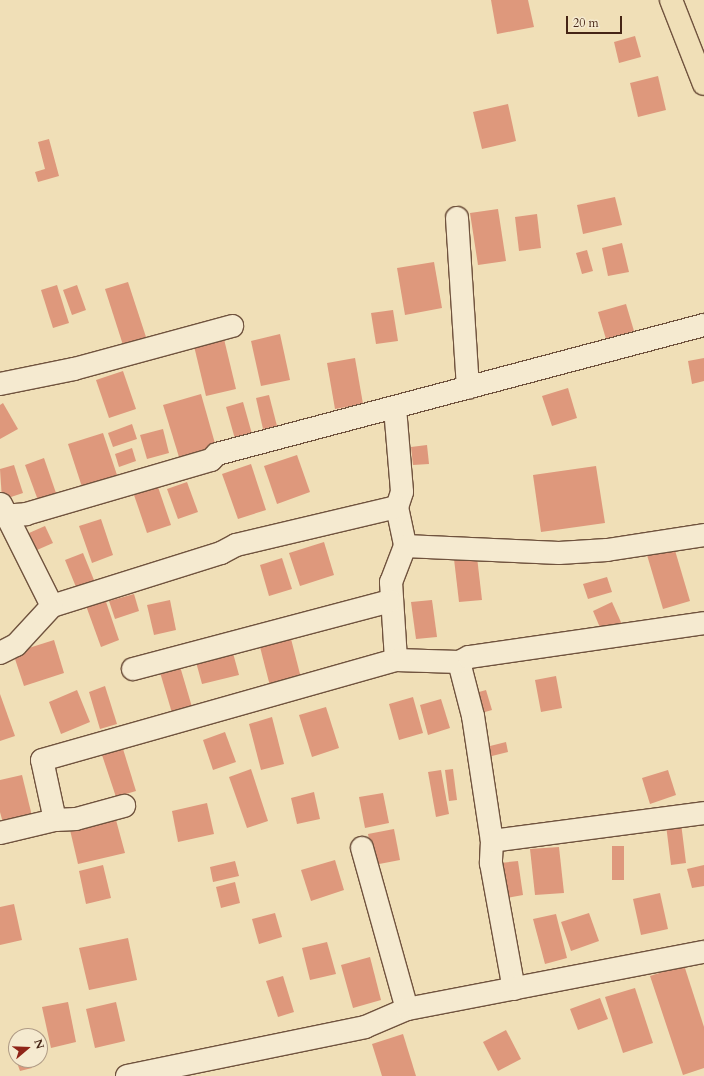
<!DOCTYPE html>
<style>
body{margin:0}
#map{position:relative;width:704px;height:1076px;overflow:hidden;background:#f0dfb7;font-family:Cardo,serif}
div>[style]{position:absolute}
.building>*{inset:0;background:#de987c}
.roads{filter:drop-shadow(1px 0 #70533e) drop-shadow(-1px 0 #70533e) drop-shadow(0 1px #70533e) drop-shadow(0 -1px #70533e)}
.minor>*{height:22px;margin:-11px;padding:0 11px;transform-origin:11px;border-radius:11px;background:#f5ead0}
.highway>*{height:22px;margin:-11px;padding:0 11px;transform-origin:11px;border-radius:11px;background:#f0dfb7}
span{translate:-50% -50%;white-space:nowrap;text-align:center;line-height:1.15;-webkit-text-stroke:3px #f5ead0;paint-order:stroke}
.north{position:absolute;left:8px;top:1028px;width:40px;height:40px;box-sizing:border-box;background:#f5ead0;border:1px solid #af9b85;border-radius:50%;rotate:71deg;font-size:11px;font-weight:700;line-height:16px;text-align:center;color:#452415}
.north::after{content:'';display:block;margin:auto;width:14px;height:18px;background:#8f2418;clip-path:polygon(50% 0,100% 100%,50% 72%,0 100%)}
.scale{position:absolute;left:566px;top:16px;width:56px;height:18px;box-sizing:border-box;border:2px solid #452415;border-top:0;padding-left:5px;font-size:12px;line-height:14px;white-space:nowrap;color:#452415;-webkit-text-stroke:3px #f5ead0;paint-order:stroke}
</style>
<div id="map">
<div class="building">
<i style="clip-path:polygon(491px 0,528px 0,534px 27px,497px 34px)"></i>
<i style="clip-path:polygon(635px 36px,641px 57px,619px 63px,614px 42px)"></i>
<i style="clip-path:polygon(658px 76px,666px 110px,638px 117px,630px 83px)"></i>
<i style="clip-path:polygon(508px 104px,516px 141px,482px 149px,473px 112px)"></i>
<i style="clip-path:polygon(49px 139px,59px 176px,38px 182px,35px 172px,45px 169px,38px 142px)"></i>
<i style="clip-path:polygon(615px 197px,622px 225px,583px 234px,577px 205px)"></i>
<i style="clip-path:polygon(498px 209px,506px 261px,478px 265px,470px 213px)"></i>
<i style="clip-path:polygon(537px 214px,541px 248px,519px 251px,515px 217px)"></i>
<i style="clip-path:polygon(622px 243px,629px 272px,608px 276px,602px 248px)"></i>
<i style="clip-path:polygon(587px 250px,593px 271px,582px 274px,576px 253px)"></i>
<i style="clip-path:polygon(434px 262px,442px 308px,405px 315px,397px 268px)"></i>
<i style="clip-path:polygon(128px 282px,146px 337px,123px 345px,105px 289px)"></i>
<i style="clip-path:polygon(57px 285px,69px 323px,53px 328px,41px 290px)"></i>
<i style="clip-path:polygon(77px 285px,86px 310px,72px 315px,63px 290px)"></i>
<i style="clip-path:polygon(626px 304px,634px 331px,606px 339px,598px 312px)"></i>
<i style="clip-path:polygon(393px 310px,398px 341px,376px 344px,371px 313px)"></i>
<i style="clip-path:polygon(280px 334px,290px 380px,261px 386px,251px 341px)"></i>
<i style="clip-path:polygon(224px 339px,236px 389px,206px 396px,194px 346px)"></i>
<i style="clip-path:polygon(355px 358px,363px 404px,335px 409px,327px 363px)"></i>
<i style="clip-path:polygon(704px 358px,704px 381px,692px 384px,688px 361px)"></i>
<i style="clip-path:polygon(123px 371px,136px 409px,109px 418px,96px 380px)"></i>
<i style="clip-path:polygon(568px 388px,577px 418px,552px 426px,542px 396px)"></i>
<i style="clip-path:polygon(201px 394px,216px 447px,179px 457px,163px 405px)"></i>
<i style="clip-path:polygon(269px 395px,277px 426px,263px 429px,256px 398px)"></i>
<i style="clip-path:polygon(243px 402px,252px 434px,235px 439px,226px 407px)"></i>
<i style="clip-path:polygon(3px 403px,18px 429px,0 439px,0 405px)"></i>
<i style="clip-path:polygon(132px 424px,137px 439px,113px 447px,108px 433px)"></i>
<i style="clip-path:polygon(163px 429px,169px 453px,147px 459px,140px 435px)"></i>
<i style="clip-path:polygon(103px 433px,118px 478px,83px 490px,68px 444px)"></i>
<i style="clip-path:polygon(427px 445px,429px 464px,413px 465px,411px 447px)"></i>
<i style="clip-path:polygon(132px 448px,136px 461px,119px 467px,115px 454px)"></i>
<i style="clip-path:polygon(297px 455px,310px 492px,277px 504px,264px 466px)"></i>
<i style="clip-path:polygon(44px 458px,57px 496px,39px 503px,25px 465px)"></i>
<i style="clip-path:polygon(251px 464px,266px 510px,238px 519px,222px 474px)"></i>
<i style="clip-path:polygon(14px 465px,23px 493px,2px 500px,0 469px)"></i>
<i style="clip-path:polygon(596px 466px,605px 523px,541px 532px,533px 475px)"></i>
<i style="clip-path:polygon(187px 482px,198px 512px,178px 519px,167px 489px)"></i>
<i style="clip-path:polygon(158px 487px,171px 525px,147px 533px,134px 495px)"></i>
<i style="clip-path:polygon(101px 519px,113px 555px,92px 563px,79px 526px)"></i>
<i style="clip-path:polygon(45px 526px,53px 543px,37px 550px,29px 533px)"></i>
<i style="clip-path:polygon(324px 542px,334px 575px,300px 586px,289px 553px)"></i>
<i style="clip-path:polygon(674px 547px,690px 601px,663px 609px,647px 555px)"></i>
<i style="clip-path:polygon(83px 553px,96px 585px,78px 592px,65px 560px)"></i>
<i style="clip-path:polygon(477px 557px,482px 600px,459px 602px,454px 559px)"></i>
<i style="clip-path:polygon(282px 558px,292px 589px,269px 596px,260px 565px)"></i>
<i style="clip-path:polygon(607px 577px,612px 592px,588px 599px,583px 584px)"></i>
<i style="clip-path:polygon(134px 594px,139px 611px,115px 619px,109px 601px)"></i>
<i style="clip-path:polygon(104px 596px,119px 640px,101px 647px,85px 603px)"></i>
<i style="clip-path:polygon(170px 600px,176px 630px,154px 635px,147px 605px)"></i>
<i style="clip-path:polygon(432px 600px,437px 637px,416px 639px,411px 602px)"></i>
<i style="clip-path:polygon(612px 602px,624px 629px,604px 637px,593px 611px)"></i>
<i style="clip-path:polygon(290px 635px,301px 678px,270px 686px,259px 643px)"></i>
<i style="clip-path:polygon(54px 640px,64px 673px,24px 686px,13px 653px)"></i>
<i style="clip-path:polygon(233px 653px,239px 675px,202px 684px,196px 662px)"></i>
<i style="clip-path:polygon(179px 663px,192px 707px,172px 713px,159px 669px)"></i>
<i style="clip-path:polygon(556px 676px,562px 708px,541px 712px,535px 680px)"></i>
<i style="clip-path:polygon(105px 686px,117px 724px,100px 729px,89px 692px)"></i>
<i style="clip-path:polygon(77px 690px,90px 722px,61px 734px,49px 702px)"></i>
<i style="clip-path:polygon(486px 690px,492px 710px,478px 714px,472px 694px)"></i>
<i style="clip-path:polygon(0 694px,15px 736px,0 741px)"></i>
<i style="clip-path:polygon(413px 697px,423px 733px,399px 740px,389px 704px)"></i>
<i style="clip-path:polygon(441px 699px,450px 728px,428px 735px,420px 705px)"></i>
<i style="clip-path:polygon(326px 707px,339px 748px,312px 757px,299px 715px)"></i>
<i style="clip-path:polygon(272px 717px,284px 764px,261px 770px,249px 724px)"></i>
<i style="clip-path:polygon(225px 732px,236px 762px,213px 770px,203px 740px)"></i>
<i style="clip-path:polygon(506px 742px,508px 752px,488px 757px,486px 747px)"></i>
<i style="clip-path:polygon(123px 749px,136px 791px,116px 797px,102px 755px)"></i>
<i style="clip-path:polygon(251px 769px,268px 821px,247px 828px,229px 777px)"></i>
<i style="clip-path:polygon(453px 769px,457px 800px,449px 801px,445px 770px)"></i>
<i style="clip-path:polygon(441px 770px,449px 814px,436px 817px,428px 772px)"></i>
<i style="clip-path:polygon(668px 770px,676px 795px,650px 804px,642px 778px)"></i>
<i style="clip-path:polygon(22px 775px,32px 816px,3px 823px,0 812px,0 780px)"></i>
<i style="clip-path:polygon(314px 792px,320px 819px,297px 824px,291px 798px)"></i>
<i style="clip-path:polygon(383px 793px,389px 823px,365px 828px,359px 797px)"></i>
<i style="clip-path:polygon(207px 803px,214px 834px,178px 842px,172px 811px)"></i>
<i style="clip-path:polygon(116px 820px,125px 853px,78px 864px,70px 830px)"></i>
<i style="clip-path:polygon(681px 823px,686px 863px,671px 865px,666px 825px)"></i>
<i style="clip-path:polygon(394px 829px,400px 860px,374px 865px,368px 834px)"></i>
<i style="clip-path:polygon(612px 846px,624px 846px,624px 880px,612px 880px)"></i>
<i style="clip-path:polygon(559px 847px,564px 893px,535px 895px,530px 849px)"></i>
<i style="clip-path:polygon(335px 860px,344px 890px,311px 901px,301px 870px)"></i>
<i style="clip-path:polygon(235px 861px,239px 876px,213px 882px,210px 867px)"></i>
<i style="clip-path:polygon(518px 861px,523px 895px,506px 898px,500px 863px)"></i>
<i style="clip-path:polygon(103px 865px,111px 898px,86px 904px,79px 871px)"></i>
<i style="clip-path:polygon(704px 865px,704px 886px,692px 888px,687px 869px)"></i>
<i style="clip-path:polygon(235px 882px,240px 903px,221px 908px,216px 887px)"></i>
<i style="clip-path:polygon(660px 893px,668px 929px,641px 935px,633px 899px)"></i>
<i style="clip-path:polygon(14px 904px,22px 940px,0 945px,0 907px)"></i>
<i style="clip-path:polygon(275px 913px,282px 937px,259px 944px,252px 919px)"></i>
<i style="clip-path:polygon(589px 913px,599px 941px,571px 951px,561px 922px)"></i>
<i style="clip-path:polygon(556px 914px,567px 958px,545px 964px,533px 919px)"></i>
<i style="clip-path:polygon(128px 938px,137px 980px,89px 990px,79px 948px)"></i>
<i style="clip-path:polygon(327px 942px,336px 974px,310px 980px,302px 948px)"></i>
<i style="clip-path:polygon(370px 957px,381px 1000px,353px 1008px,341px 965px)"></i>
<i style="clip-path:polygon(684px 965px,704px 1027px,704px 1068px,683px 1075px,650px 976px)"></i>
<i style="clip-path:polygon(283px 976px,294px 1012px,278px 1017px,266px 981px)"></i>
<i style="clip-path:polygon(635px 988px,653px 1043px,623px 1053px,605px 997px)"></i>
<i style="clip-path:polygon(600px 998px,608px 1019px,578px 1030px,570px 1009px)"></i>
<i style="clip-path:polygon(68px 1002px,76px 1042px,51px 1048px,42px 1007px)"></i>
<i style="clip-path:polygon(116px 1002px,125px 1041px,95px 1048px,86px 1009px)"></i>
<i style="clip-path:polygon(506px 1030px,521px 1059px,498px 1071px,483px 1042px)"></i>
<i style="clip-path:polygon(403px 1034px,416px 1076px,382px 1076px,372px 1044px)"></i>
<i style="clip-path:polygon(16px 1037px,16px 1058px,10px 1039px)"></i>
<i style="clip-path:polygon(16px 1060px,30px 1060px,32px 1068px,20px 1071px)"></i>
</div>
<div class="roads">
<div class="minor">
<i style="left:457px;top:218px;width:170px;rotate:86.3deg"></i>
<i style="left:0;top:384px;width:76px;rotate:-11.5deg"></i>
<i style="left:74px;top:369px;width:164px;rotate:-15.2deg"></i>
<i style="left:395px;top:408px;width:84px;rotate:85.2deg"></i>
<i style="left:402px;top:492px;width:16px;rotate:108deg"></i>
<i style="left:397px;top:507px;width:40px;rotate:78deg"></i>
<i style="left:405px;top:546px;width:39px;rotate:111deg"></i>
<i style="left:391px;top:582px;width:78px;rotate:86.3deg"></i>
<i style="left:0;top:516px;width:26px;rotate:-4deg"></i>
<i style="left:26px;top:514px;width:193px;rotate:-16.3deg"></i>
<i style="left:211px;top:460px;width:8px;rotate:-45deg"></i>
<i style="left:217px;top:454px;width:504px;rotate:-14.84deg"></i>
<i style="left:405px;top:546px;width:154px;rotate:2.6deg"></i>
<i style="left:559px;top:553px;width:48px;rotate:-3.6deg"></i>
<i style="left:607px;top:550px;width:98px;rotate:-8.8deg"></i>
<i style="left:52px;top:606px;width:177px;rotate:-17.4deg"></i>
<i style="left:221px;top:553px;width:17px;rotate:-28deg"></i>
<i style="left:236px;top:545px;width:165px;rotate:-13.3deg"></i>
<i style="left:0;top:653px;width:18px;rotate:-27deg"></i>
<i style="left:16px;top:645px;width:53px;rotate:-47.3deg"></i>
<i style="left:52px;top:606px;width:114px;rotate:-116.6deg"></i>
<i style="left:459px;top:662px;width:56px;rotate:75.5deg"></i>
<i style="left:473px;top:716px;width:126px;rotate:81.4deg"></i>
<i style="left:492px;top:841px;width:22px;rotate:93deg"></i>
<i style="left:491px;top:863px;width:128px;rotate:79.7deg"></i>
<i style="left:133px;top:669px;width:266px;rotate:-14.8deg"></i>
<i style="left:55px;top:820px;width:61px;rotate:-102.2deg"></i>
<i style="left:42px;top:760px;width:368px;rotate:-15.8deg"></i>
<i style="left:396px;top:660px;width:63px;rotate:1.8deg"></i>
<i style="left:459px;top:662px;width:11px;rotate:-27deg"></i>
<i style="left:469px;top:657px;width:237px;rotate:-8.2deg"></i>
<i style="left:0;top:833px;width:57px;rotate:-13.3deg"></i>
<i style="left:55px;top:820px;width:21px;rotate:-3deg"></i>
<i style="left:76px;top:819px;width:50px;rotate:-15.2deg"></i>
<i style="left:492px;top:841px;width:214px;rotate:-7.5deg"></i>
<i style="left:362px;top:848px;width:167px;rotate:74.4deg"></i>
<i style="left:127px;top:1076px;width:243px;rotate:-11.6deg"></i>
<i style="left:365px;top:1027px;width:46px;rotate:-23.2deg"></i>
<i style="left:407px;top:1009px;width:302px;rotate:-10.9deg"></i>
</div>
<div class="highway">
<i style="left:671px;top:0;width:90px;rotate:68.6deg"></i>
</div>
</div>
<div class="north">N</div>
<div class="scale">20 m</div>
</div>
